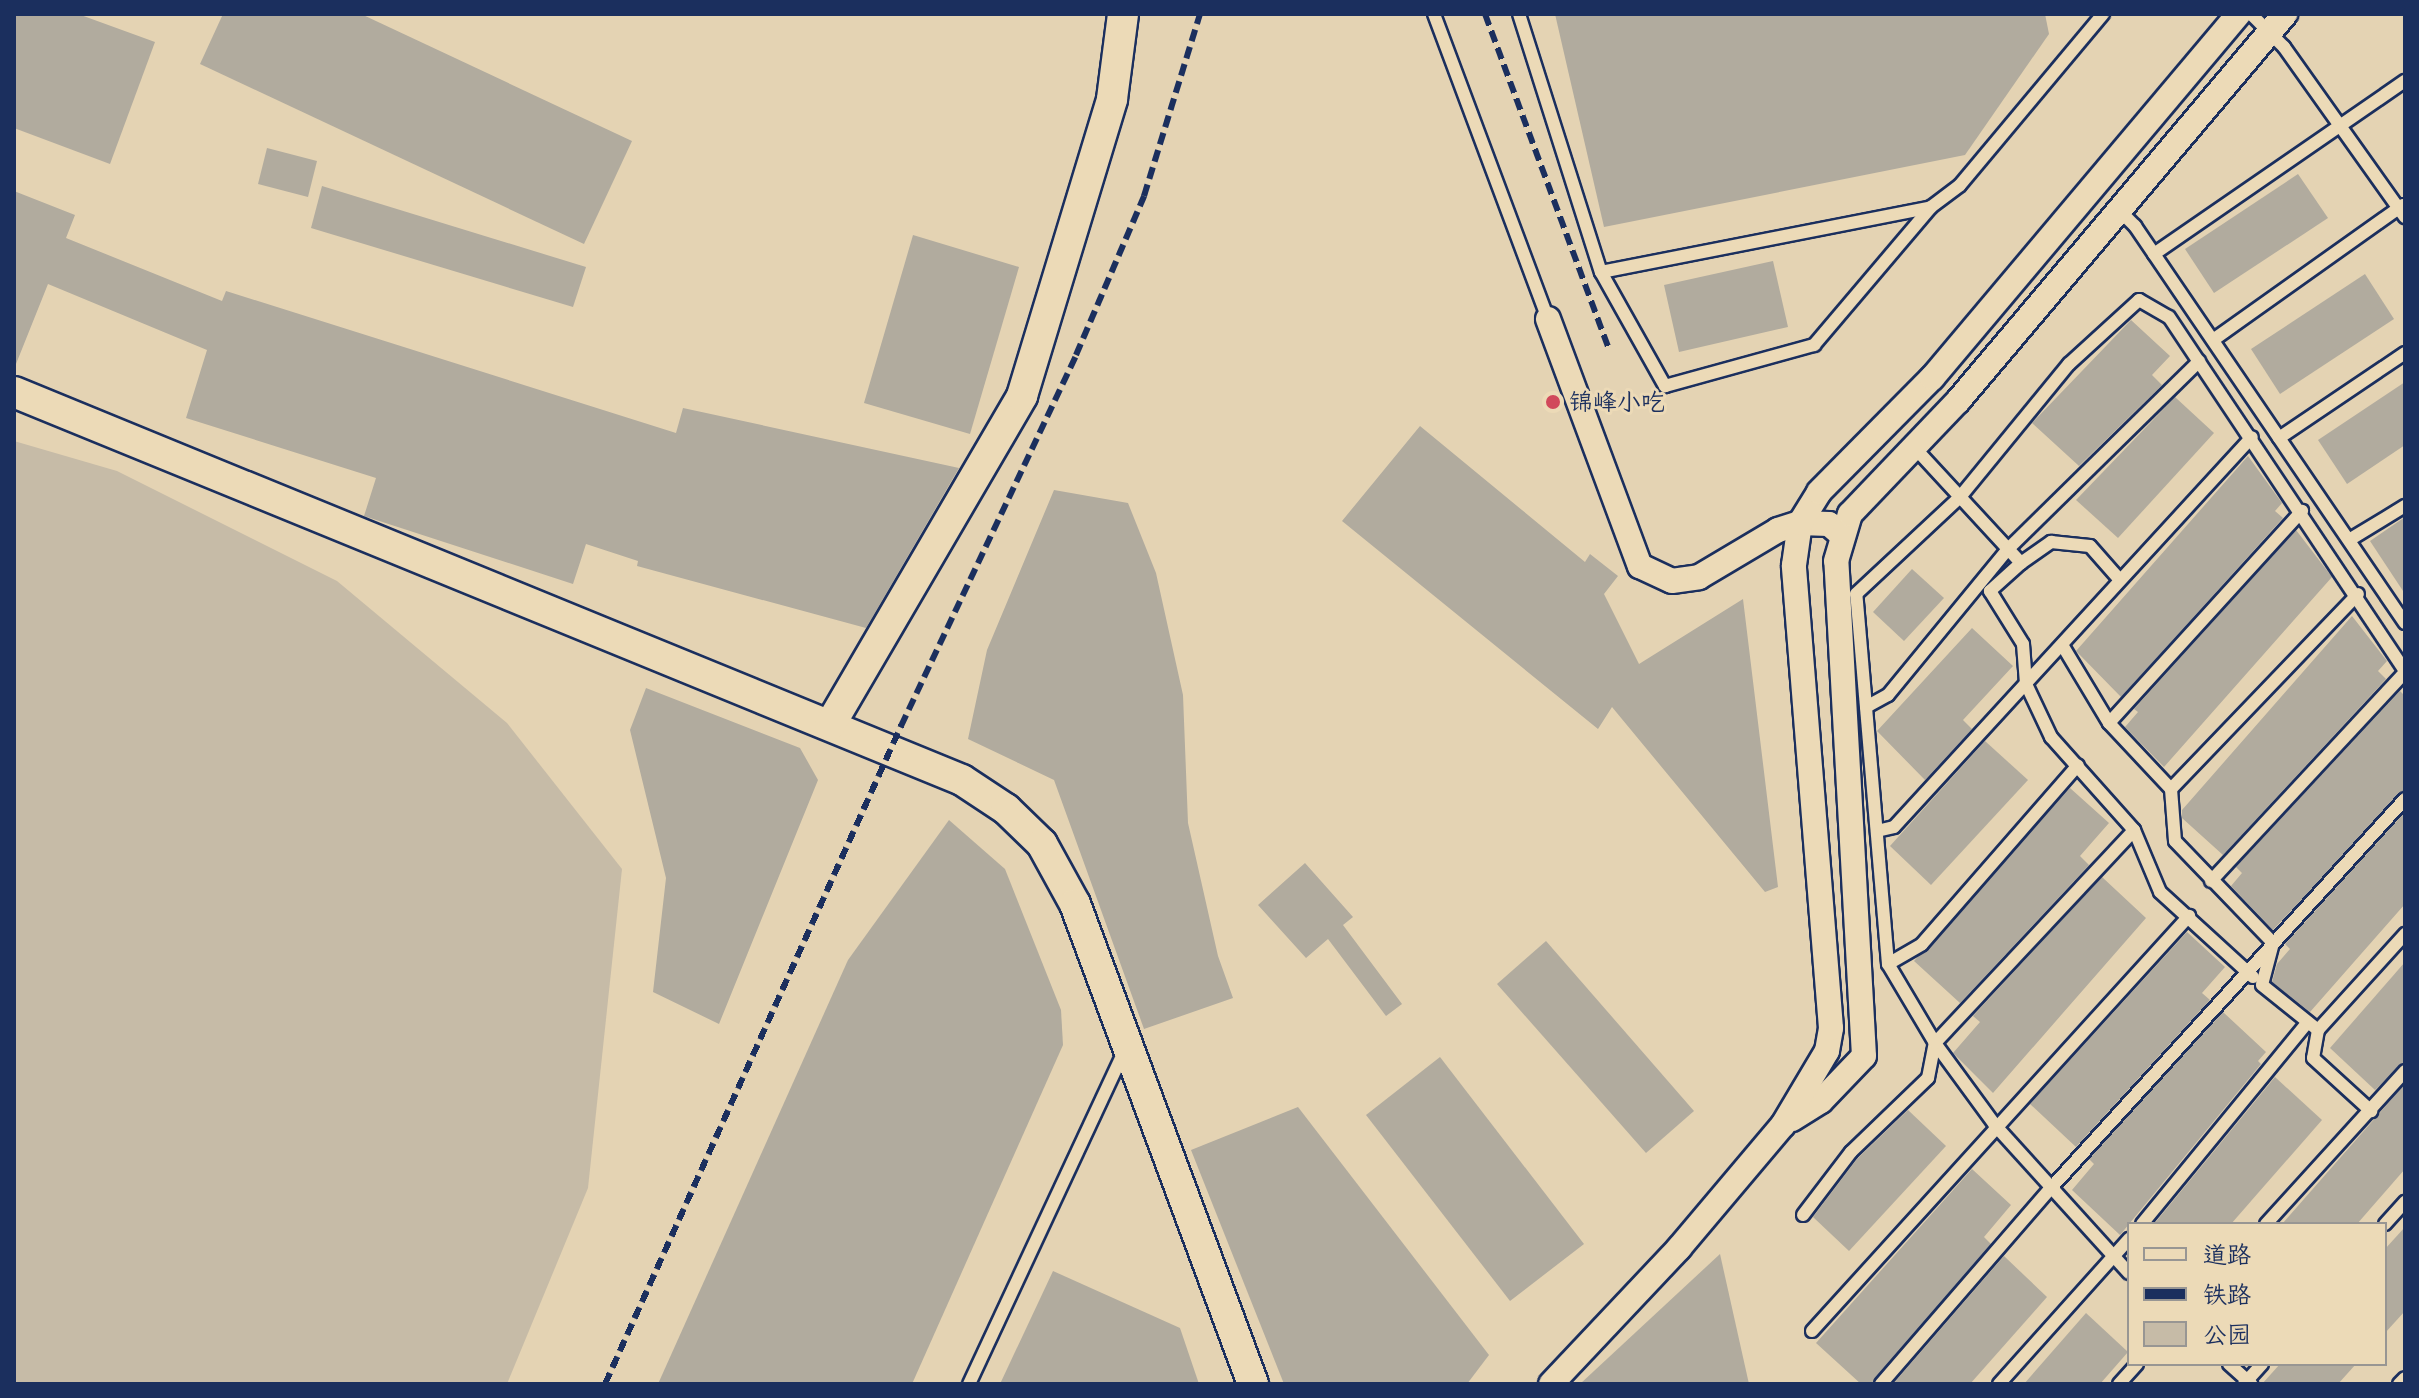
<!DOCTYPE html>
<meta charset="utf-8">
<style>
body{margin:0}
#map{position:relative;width:2419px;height:1398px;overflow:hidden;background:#e4d3b3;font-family:"Patrick Hand","LXGW WenKai TC",sans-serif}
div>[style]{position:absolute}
.green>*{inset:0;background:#c6bba7}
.building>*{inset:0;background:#b1ab9e}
.roads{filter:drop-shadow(2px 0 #1b2f5e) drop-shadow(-2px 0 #1b2f5e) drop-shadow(0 2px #1b2f5e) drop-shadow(0 -2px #1b2f5e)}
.service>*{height:12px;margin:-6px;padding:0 6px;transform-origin:6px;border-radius:6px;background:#ecdab7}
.minor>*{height:24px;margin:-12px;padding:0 12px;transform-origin:12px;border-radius:12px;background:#ecdab7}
.tertiary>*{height:30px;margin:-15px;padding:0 15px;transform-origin:15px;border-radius:15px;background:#ecdab7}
.rail>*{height:6px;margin-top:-3px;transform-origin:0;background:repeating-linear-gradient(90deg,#1b2f5e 0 12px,transparent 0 18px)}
.dots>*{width:22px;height:22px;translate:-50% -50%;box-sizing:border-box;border:4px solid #ecdab7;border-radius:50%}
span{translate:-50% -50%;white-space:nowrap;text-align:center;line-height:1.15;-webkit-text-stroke:6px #ecdab7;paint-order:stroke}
.poi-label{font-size:24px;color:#1b2f5e}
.left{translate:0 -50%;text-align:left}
.frame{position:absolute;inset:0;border:16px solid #1b2f5e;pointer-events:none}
.legend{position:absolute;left:2127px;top:1222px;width:260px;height:144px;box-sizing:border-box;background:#ecdab7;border:2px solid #989693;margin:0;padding:10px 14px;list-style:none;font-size:24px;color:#1b2f5e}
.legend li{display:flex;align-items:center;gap:16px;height:40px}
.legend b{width:40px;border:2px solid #989693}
</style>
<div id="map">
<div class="green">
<i style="clip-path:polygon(14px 441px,117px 471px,337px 581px,507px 723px,622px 869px,588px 1188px,507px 1384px,14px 1384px)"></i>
</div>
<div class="building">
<i style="clip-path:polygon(14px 14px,78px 14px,155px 42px,110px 164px,14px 128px)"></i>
<i style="clip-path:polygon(223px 14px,361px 14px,632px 141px,584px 244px,200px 64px)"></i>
<i style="clip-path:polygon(1555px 14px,2045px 14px,2049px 34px,1965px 155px,1604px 227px)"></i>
<i style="clip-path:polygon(267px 148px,317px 161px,308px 197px,258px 184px)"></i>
<i style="clip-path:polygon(2298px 174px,2328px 218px,2214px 293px,2185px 249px)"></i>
<i style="clip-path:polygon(322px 186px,586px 267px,573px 307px,311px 228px)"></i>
<i style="clip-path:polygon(14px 191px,75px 215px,66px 238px,222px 301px,226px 291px,676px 433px,683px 408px,959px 468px,866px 628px,637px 566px,638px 561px,586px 544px,573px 584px,364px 516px,376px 478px,186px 418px,207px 350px,48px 284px,14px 369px)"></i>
<i style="clip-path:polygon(913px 235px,1019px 267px,970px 434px,864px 403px)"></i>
<i style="clip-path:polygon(1773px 261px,1788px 327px,1679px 352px,1664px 285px)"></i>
<i style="clip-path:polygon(2365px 274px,2394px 319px,2280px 394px,2251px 349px)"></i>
<i style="clip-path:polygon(2131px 320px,2170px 356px,2152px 375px,2162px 385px,2079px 466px,2032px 423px)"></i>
<i style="clip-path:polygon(2405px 382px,2405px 445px,2347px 484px,2318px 440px)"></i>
<i style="clip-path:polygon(2175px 397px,2214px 433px,2118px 538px,2076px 500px)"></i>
<i style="clip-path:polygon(1420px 426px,1585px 562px,1590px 554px,1618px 576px,1604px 594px,1639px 664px,1743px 599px,1778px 887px,1765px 892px,1612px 707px,1598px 729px,1342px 521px)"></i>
<i style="clip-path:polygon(2248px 456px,2282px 503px,2275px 511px,2283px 518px,2121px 697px,2076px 651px)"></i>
<i style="clip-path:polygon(1054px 490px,1128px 503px,1156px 573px,1183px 695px,1188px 823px,1218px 956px,1233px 998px,1144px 1029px,1054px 780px,968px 739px,987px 650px)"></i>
<i style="clip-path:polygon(2405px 517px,2405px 594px,2370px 541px)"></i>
<i style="clip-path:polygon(2296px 530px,2332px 577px,2164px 767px,2125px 727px,2138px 712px,2134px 709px)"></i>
<i style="clip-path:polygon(1912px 569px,1944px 598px,1904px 641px,1873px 612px)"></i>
<i style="clip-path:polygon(2352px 616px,2387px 661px,2378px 671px,2386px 679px,2223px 855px,2182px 818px,2182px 810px)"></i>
<i style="clip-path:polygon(1972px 628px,2013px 666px,1963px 720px,1972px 729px,1925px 780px,1877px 731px)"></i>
<i style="clip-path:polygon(646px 688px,800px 748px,818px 780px,719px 1024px,653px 992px,666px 878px,630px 730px)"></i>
<i style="clip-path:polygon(2400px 691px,2405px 696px,2405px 790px,2273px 930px,2231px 886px,2242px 873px,2236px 867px)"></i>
<i style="clip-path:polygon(1985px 741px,2028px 780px,1931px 885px,1890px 846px)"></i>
<i style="clip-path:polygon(2070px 788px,2109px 823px,2080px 856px,2089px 865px,1960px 1003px,1914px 961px)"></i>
<i style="clip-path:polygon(2405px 812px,2405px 904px,2310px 1012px,2272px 982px,2277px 964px,2290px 949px,2285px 944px)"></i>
<i style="clip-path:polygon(949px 820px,1005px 869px,1061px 1010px,1063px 1045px,912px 1384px,658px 1384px,848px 960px)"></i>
<i style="clip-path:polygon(1305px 863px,1353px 917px,1343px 925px,1402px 1004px,1386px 1016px,1328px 939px,1306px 958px,1258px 905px)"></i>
<i style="clip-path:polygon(2102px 877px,2146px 918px,1993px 1093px,1953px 1053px,1980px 1022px,1973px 1016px)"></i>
<i style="clip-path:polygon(2187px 932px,2225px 967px,2202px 993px,2210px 1000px,2076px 1147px,2030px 1104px)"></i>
<i style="clip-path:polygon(1546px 941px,1694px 1111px,1646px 1153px,1497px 984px)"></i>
<i style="clip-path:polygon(2405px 962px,2405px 1062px,2375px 1090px,2330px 1048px)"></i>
<i style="clip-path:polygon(2223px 1012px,2266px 1052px,2258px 1061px,2261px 1064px,2120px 1235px,2072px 1190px,2094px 1164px,2089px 1159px)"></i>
<i style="clip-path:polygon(1440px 1057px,1584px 1244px,1510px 1301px,1366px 1115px)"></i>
<i style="clip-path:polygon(2275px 1077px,2322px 1120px,2231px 1224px,2154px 1224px)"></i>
<i style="clip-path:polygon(2405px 1084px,2405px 1169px,2357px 1224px,2282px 1224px)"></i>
<i style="clip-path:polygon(1298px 1107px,1489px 1355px,1467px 1384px,1284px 1384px,1191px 1150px)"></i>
<i style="clip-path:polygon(1908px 1110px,1946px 1146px,1849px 1251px,1813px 1217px,1857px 1159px)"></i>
<i style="clip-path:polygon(1972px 1169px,2011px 1205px,1984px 1237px,1991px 1244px,1872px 1384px,1861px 1384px,1816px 1343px)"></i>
<i style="clip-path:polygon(2405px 1227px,2405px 1311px,2385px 1333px,2385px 1249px)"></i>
<i style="clip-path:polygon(1720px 1254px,1749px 1384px,1580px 1384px)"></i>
<i style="clip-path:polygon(2004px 1256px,2047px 1297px,1970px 1384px,1893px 1384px)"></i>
<i style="clip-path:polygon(1053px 1271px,1180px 1328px,1199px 1384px,1000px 1384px)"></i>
<i style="clip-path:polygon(2086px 1313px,2128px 1352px,2100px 1384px,2024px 1384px)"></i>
<i style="clip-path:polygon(2280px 1364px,2356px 1364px,2338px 1384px,2262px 1384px)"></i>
</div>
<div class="roads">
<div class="service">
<i style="left:1434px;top:14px;width:326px;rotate:69.5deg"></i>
<i style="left:1519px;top:14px;width:271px;rotate:72.4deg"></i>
<i style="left:1601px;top:272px;width:336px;rotate:-11.1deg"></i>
<i style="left:1931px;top:207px;width:36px;rotate:-37deg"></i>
<i style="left:1960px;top:185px;width:223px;rotate:-50.1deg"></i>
<i style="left:2251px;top:14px;width:47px;rotate:45deg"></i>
<i style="left:2284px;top:47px;width:209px;rotate:54.6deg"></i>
<i style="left:2119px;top:210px;width:23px;rotate:45deg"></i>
<i style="left:2135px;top:226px;width:480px;rotate:55.8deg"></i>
<i style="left:2154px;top:254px;width:305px;rotate:-34.6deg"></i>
<i style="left:1601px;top:272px;width:131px;rotate:60.7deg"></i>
<i style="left:1665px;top:386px;width:155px;rotate:-15.4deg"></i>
<i style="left:1814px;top:345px;width:181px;rotate:-49.7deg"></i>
<i style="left:2213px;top:340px;width:233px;rotate:-35.4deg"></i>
<i style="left:2279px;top:438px;width:152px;rotate:-34deg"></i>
<i style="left:1914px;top:447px;width:158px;rotate:47.3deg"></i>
<i style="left:2021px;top:563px;width:37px;rotate:-35deg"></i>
<i style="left:2051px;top:542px;width:39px;rotate:6deg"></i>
<i style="left:2090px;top:546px;width:44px;rotate:48.7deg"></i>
<i style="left:2349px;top:540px;width:66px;rotate:-31.3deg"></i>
<i style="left:2021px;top:563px;width:42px;rotate:137.9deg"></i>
<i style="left:1990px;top:591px;width:62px;rotate:58.1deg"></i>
<i style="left:2023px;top:644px;width:40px;rotate:85.7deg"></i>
<i style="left:2026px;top:684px;width:59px;rotate:64.7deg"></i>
<i style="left:2051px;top:737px;width:125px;rotate:48.3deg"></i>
<i style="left:2134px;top:830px;width:67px;rotate:67.2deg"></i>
<i style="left:2160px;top:892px;width:126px;rotate:42.4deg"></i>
<i style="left:2064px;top:648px;width:87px;rotate:59deg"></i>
<i style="left:2109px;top:723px;width:91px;rotate:46.8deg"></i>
<i style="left:2171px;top:789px;width:52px;rotate:85.6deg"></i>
<i style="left:2175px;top:841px;width:141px;rotate:46.1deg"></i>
<i style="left:2273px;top:943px;width:43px;rotate:104.7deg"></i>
<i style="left:2262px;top:985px;width:72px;rotate:38.8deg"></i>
<i style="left:2318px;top:1030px;width:28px;rotate:100deg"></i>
<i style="left:2313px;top:1058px;width:79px;rotate:42.4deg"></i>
<i style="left:1866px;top:707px;width:25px;rotate:-29deg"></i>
<i style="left:1888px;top:695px;width:189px;rotate:-50.6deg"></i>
<i style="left:2008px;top:549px;width:268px;rotate:-44.5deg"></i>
<i style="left:2109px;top:723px;width:287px;rotate:-47.7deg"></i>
<i style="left:2171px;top:789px;width:270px;rotate:-46.2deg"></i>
<i style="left:1877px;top:831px;width:17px;rotate:-13deg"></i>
<i style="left:1894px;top:827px;width:529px;rotate:-47.45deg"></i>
<i style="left:2211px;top:881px;width:285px;rotate:-47.1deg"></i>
<i style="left:1888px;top:964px;width:39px;rotate:-30deg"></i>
<i style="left:1922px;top:944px;width:237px;rotate:-48.9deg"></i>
<i style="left:2318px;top:1030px;width:130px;rotate:-47.8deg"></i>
<i style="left:1803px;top:1215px;width:79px;rotate:-52.7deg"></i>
<i style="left:1851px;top:1152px;width:107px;rotate:-43.9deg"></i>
<i style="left:1928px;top:1078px;width:36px;rotate:-79deg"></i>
<i style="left:1935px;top:1043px;width:291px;rotate:-46.9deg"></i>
<i style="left:2142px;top:1224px;width:261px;rotate:-50.6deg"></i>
<i style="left:2266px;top:1224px;width:207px;rotate:-47.7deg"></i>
<i style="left:2385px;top:1224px;width:30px;rotate:-48deg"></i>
<i style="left:2129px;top:1273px;width:200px;rotate:-132.2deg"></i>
<i style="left:1995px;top:1125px;width:102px;rotate:-126.2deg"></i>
<i style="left:1935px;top:1043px;width:92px;rotate:-120.7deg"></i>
<i style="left:1888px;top:964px;width:371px;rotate:-94.9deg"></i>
<i style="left:1856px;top:594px;width:142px;rotate:-43deg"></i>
<i style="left:1960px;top:497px;width:172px;rotate:-50.7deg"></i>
<i style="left:2069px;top:364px;width:95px;rotate:-42.4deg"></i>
<i style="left:2139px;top:300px;width:34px;rotate:30deg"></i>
<i style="left:2169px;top:317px;width:425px;rotate:56.3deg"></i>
<i style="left:1812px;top:1331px;width:561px;rotate:-47.75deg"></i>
<i style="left:2229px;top:1364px;width:30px;rotate:42deg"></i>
<i style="left:969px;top:1384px;width:367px;rotate:-65deg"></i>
<i style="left:1881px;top:1384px;width:259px;rotate:-49.1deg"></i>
<i style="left:2051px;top:1188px;width:526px;rotate:-47.7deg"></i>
<i style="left:1999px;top:1384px;width:195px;rotate:-48.1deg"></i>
<i style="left:2119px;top:1384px;width:27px;rotate:-48deg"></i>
<i style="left:2244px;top:1384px;width:27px;rotate:-48deg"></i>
<i style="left:2399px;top:1384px;width:8px;rotate:-45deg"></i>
</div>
<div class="minor">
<i style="left:1548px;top:319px;width:264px;rotate:69.6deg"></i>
<i style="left:1640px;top:566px;width:35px;rotate:25deg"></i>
<i style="left:1672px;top:581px;width:27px;rotate:-8deg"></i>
<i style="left:1699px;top:577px;width:92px;rotate:-30.7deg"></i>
<i style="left:1778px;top:530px;width:23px;rotate:-18deg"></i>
<i style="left:1800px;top:523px;width:29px;rotate:2deg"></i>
<i style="left:1829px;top:524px;width:18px;rotate:41deg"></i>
<i style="left:1792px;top:1119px;width:34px;rotate:-32deg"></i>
<i style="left:1821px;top:1101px;width:62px;rotate:-46.3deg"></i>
<i style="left:1864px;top:1056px;width:496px;rotate:-93.2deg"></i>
<i style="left:1836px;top:561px;width:49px;rotate:-73.4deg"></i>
<i style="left:1850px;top:514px;width:156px;rotate:-46.3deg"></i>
<i style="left:1958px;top:401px;width:507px;rotate:-49.8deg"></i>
<i style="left:1551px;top:1384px;width:187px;rotate:-46.7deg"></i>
<i style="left:1679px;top:1248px;width:161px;rotate:-49.8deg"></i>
<i style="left:1783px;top:1125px;width:86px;rotate:-59.3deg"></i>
<i style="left:1827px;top:1051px;width:23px;rotate:-80deg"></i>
<i style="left:1831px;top:1028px;width:464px;rotate:-94.6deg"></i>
<i style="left:1794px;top:565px;width:42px;rotate:-81.9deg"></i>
<i style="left:1800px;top:523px;width:36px;rotate:-58deg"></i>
<i style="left:1819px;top:492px;width:161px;rotate:-45.3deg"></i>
<i style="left:1932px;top:378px;width:476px;rotate:-49.9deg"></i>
</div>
<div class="tertiary">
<i style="left:14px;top:392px;width:1024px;rotate:22.26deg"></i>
<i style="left:962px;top:780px;width:53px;rotate:33.4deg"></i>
<i style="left:1006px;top:809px;width:50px;rotate:44.2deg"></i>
<i style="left:1042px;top:844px;width:68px;rotate:61.2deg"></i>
<i style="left:1075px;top:904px;width:512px;rotate:69.65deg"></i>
<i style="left:830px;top:725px;width:381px;rotate:-59.7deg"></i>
<i style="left:1022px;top:396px;width:310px;rotate:-73.1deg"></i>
<i style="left:1112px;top:99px;width:86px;rotate:-82.6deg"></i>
</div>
</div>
<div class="rail">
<i style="left:1485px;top:14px;width:355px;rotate:69.7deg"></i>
<i style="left:605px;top:1384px;width:722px;rotate:-65.78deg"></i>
<i style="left:901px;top:726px;width:410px;rotate:-64.7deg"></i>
<i style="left:1076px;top:355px;width:173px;rotate:-66.8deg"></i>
<i style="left:1144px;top:196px;width:190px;rotate:-72.9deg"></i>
</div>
<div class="dots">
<i style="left:1553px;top:402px;background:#d1495b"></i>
</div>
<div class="poi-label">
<span class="left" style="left:1569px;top:402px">锦峰小吃</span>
</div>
<div class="frame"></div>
<ul class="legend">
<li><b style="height:10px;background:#ecdab7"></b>道路</li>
<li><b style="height:10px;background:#1b2f5e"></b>铁路</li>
<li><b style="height:22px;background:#c6bba7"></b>公园</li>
</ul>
</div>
